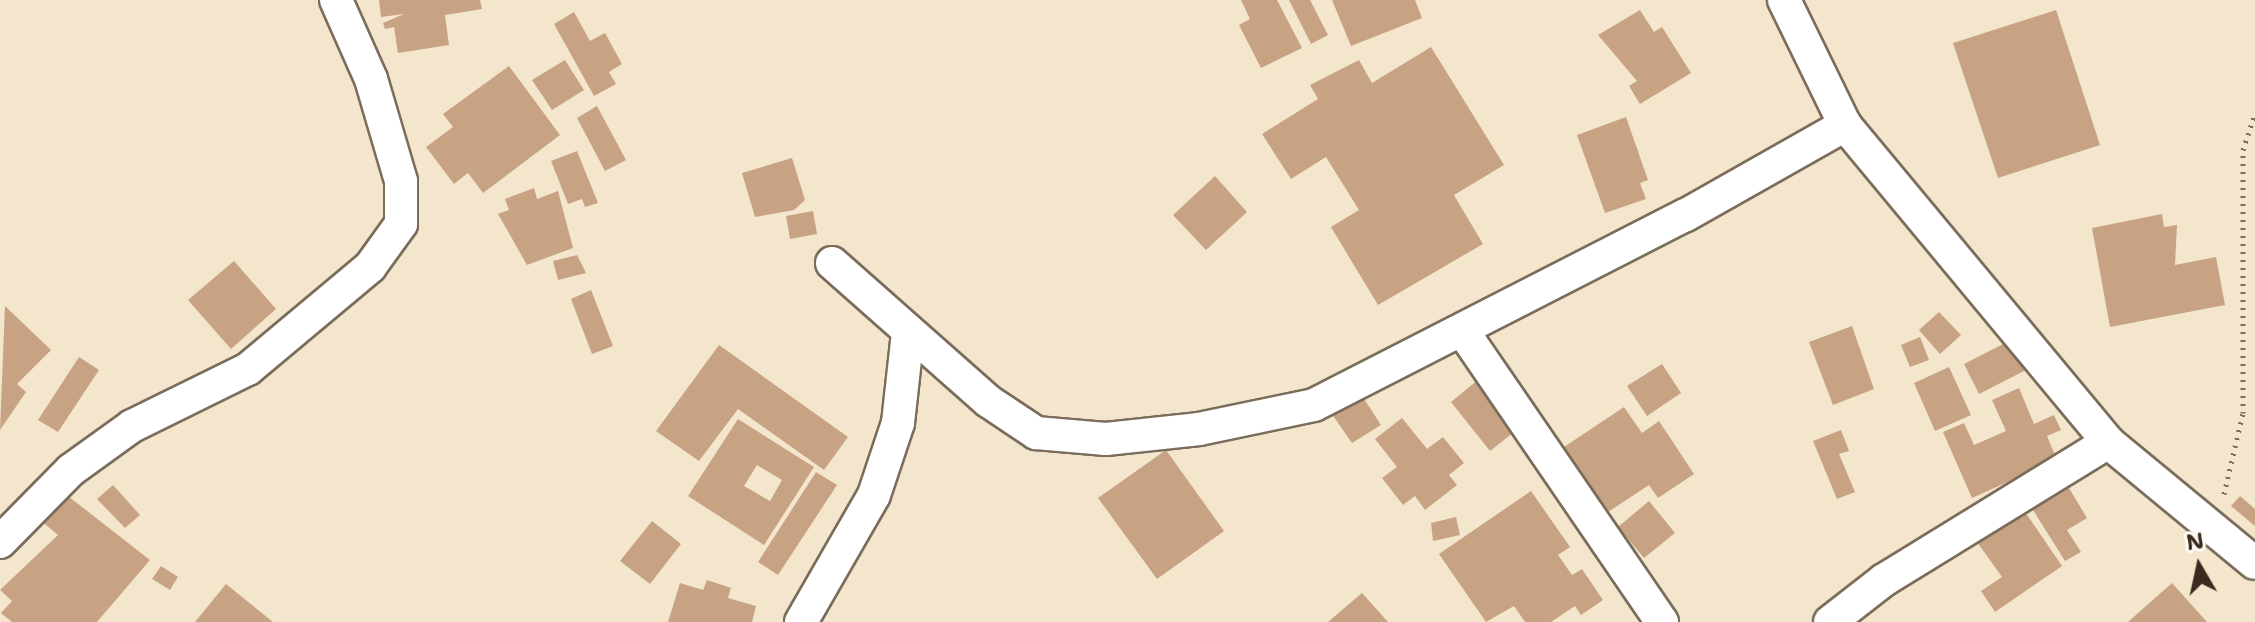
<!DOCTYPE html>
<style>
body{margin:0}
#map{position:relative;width:2255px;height:622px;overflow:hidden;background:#f3e6cd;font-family:"Shantell Sans",sans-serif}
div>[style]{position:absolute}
.building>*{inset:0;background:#c7a384}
.path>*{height:5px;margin-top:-2.5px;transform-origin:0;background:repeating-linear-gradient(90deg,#7b6c5b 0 2px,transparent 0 8px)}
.roads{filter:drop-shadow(2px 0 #7b6c5b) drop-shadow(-2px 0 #7b6c5b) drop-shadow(0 2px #7b6c5b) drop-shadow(0 -2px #7b6c5b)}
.street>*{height:32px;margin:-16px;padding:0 16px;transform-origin:16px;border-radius:16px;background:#fff}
span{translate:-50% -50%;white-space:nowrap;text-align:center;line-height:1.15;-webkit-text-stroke:8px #fdfcf7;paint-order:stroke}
.north{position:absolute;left:2159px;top:526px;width:80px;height:80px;-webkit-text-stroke:6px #fdfcf7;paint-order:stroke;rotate:351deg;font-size:22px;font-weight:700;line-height:32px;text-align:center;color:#3b2a1e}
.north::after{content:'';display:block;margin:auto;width:28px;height:36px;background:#3b2a1e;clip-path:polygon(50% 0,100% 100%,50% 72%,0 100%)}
</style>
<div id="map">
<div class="building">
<i style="clip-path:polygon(379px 0,480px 0,482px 9px,445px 15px,449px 45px,398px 53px,394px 27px,385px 29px,383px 23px,404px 14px,381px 17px)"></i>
<i style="clip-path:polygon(1241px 0,1277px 0,1302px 48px,1261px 68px,1239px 25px,1250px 19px)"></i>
<i style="clip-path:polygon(1289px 0,1310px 0,1328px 35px,1311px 44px)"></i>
<i style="clip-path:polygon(1332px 0,1415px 0,1422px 18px,1351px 46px)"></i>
<i style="clip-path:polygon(1640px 10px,1654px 32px,1662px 27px,1691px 73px,1640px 104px,1629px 86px,1637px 81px,1598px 35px)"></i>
<i style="clip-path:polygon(2056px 10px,2100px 145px,1998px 178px,1953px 43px)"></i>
<i style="clip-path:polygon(574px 12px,590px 41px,605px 33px,622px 64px,609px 72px,616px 84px,594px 96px,554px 24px)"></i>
<i style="clip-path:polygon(1431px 47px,1504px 165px,1454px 195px,1483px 244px,1378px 305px,1331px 227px,1359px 210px,1326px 157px,1291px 179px,1262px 134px,1318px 99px,1310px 85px,1359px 60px,1372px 83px)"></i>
<i style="clip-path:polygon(565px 60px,584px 90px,552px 110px,532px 80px)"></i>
<i style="clip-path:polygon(509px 66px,560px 135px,483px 193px,468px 173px,454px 184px,426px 147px,453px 127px,443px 114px)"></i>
<i style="clip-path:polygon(597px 106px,626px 160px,605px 171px,577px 118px)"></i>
<i style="clip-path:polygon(1626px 117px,1648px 180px,1640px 183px,1646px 199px,1605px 213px,1577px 135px)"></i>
<i style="clip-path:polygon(577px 151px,598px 203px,585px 207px,582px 199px,568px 204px,551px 161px)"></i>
<i style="clip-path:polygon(792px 158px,805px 200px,794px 210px,755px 217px,742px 173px)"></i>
<i style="clip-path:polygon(1215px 176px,1247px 212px,1206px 250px,1173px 215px)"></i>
<i style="clip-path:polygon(534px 188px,537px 199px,558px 191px,573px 248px,527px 265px,498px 214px,509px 210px,505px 199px)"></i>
<i style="clip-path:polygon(813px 211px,817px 234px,790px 239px,786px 216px)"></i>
<i style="clip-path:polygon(2162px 214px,2164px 227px,2177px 225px,2175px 265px,2216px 257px,2225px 305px,2110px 327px,2092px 228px)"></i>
<i style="clip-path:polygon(577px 255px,586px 273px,558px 280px,553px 261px)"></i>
<i style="clip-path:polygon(234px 261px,276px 309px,231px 349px,188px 300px)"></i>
<i style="clip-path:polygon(591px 290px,613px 346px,592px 354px,571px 299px)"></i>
<i style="clip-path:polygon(5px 306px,51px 350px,17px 384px,26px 392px,0 430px)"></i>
<i style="clip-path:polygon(1939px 312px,1961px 335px,1940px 354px,1919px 330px)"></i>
<i style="clip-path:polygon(1852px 326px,1874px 389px,1833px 405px,1809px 342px)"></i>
<i style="clip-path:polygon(1920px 337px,1929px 360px,1910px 367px,1901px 345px)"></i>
<i style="clip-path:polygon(2013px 339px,2028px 369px,1979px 394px,1964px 364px)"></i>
<i style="clip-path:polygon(719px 345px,848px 437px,824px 470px,738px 409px,699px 461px,656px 431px)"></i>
<i style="clip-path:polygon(79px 357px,99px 370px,58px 432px,38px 420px)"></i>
<i style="clip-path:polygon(1662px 364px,1681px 393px,1647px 416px,1627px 386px)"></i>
<i style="clip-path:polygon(1949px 367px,1971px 415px,1935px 431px,1914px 383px)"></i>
<i style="clip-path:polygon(1479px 379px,1519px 428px,1490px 451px,1451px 402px)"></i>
<i style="clip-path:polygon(1357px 388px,1381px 425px,1352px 443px,1327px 407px)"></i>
<i style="clip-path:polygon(2019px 388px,2034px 424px,2054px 415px,2061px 430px,2047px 436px,2057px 460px,1972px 498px,1943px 432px,1964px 423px,1974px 445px,2006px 431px,1992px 400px)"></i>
<i style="clip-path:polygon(1624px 407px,1642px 433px,1659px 421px,1694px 474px,1658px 498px,1649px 485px,1599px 518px,1555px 453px)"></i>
<i style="clip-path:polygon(1402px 418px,1427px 449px,1443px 437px,1464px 463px,1449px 475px,1457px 485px,1425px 510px,1415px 496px,1403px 505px,1382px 478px,1397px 467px,1375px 439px)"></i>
<i style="clip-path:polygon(evenodd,738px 419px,814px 467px,764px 545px,688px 496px,738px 419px,757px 465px,782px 480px,770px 501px,744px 486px,757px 465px)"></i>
<i style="clip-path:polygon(1841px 430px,1849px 451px,1839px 454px,1855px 492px,1837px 499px,1813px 441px)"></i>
<i style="clip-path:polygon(1166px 450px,1224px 531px,1157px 579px,1098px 498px)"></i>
<i style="clip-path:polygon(816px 472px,837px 485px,778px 575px,758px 562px)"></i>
<i style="clip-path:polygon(113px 485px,140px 515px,125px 528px,97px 499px)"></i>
<i style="clip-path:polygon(2069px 488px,2087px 518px,2067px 530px,2081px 552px,2065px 561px,2033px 510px)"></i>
<i style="clip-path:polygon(1531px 491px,1570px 547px,1558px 555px,1572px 575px,1582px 569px,1603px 600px,1581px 615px,1575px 606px,1551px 622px,1525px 622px,1514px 606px,1486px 622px,1439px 554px)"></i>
<i style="clip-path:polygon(64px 493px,150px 560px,97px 622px,12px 622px,1px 613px,12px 601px,0 590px,58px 535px,40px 520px)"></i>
<i style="clip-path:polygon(2240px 496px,2255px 509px,2255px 526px,2231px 506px)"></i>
<i style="clip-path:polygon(1649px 501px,1675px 533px,1644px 558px,1618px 527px)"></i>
<i style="clip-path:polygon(2019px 503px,2062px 566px,1995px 612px,1981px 591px,2002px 577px,1972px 535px)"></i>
<i style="clip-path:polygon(1456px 517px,1460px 535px,1433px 541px,1431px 523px)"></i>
<i style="clip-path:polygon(652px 521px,681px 544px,650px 584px,620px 561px)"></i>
<i style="clip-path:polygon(161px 566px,178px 577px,170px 590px,152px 579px)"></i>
<i style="clip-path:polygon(707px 580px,731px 588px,728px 598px,756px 606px,752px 622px,668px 622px,680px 583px,703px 590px)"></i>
<i style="clip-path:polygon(2172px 583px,2207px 622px,2128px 622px)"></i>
<i style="clip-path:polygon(226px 584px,273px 622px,195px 622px)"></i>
<i style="clip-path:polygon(1362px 593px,1388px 622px,1328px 622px)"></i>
</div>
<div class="path">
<i style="left:2224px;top:494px;width:83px;rotate:-76.8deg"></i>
<i style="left:2243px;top:413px;width:263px;rotate:-90deg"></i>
<i style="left:2243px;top:150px;width:40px;rotate:-72deg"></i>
</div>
<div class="roads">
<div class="street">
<i style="left:1784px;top:0;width:139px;rotate:64deg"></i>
<i style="left:1845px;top:125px;width:412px;rotate:50.3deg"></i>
<i style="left:2108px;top:442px;width:190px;rotate:39.5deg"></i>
<i style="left:832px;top:263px;width:208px;rotate:41.5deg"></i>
<i style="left:988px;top:401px;width:58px;rotate:33.7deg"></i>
<i style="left:1036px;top:433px;width:70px;rotate:4.9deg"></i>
<i style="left:1106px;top:439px;width:94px;rotate:-6.1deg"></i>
<i style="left:1199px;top:429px;width:117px;rotate:-11.8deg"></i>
<i style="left:1314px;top:405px;width:418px;rotate:-27.1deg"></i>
<i style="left:1686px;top:215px;width:183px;rotate:-29.5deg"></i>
<i style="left:1462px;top:330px;width:354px;rotate:55.6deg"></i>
<i style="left:0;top:542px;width:101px;rotate:-45.4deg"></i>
<i style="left:71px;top:470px;width:75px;rotate:-35.8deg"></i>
<i style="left:132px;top:426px;width:129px;rotate:-26.2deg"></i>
<i style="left:248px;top:369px;width:159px;rotate:-39.9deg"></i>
<i style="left:370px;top:267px;width:53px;rotate:-54.2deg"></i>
<i style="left:401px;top:224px;width:43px;rotate:-90deg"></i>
<i style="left:401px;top:181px;width:106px;rotate:-106.4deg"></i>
<i style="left:371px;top:79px;width:86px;rotate:-113.9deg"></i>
<i style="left:801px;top:622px;width:146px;rotate:-60.1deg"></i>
<i style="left:874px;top:495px;width:76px;rotate:-71.6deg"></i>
<i style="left:898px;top:423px;width:91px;rotate:-83.7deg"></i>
<i style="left:1830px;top:622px;width:68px;rotate:-37.9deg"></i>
<i style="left:1884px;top:580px;width:263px;rotate:-31.6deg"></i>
</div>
</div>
<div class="north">N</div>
</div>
